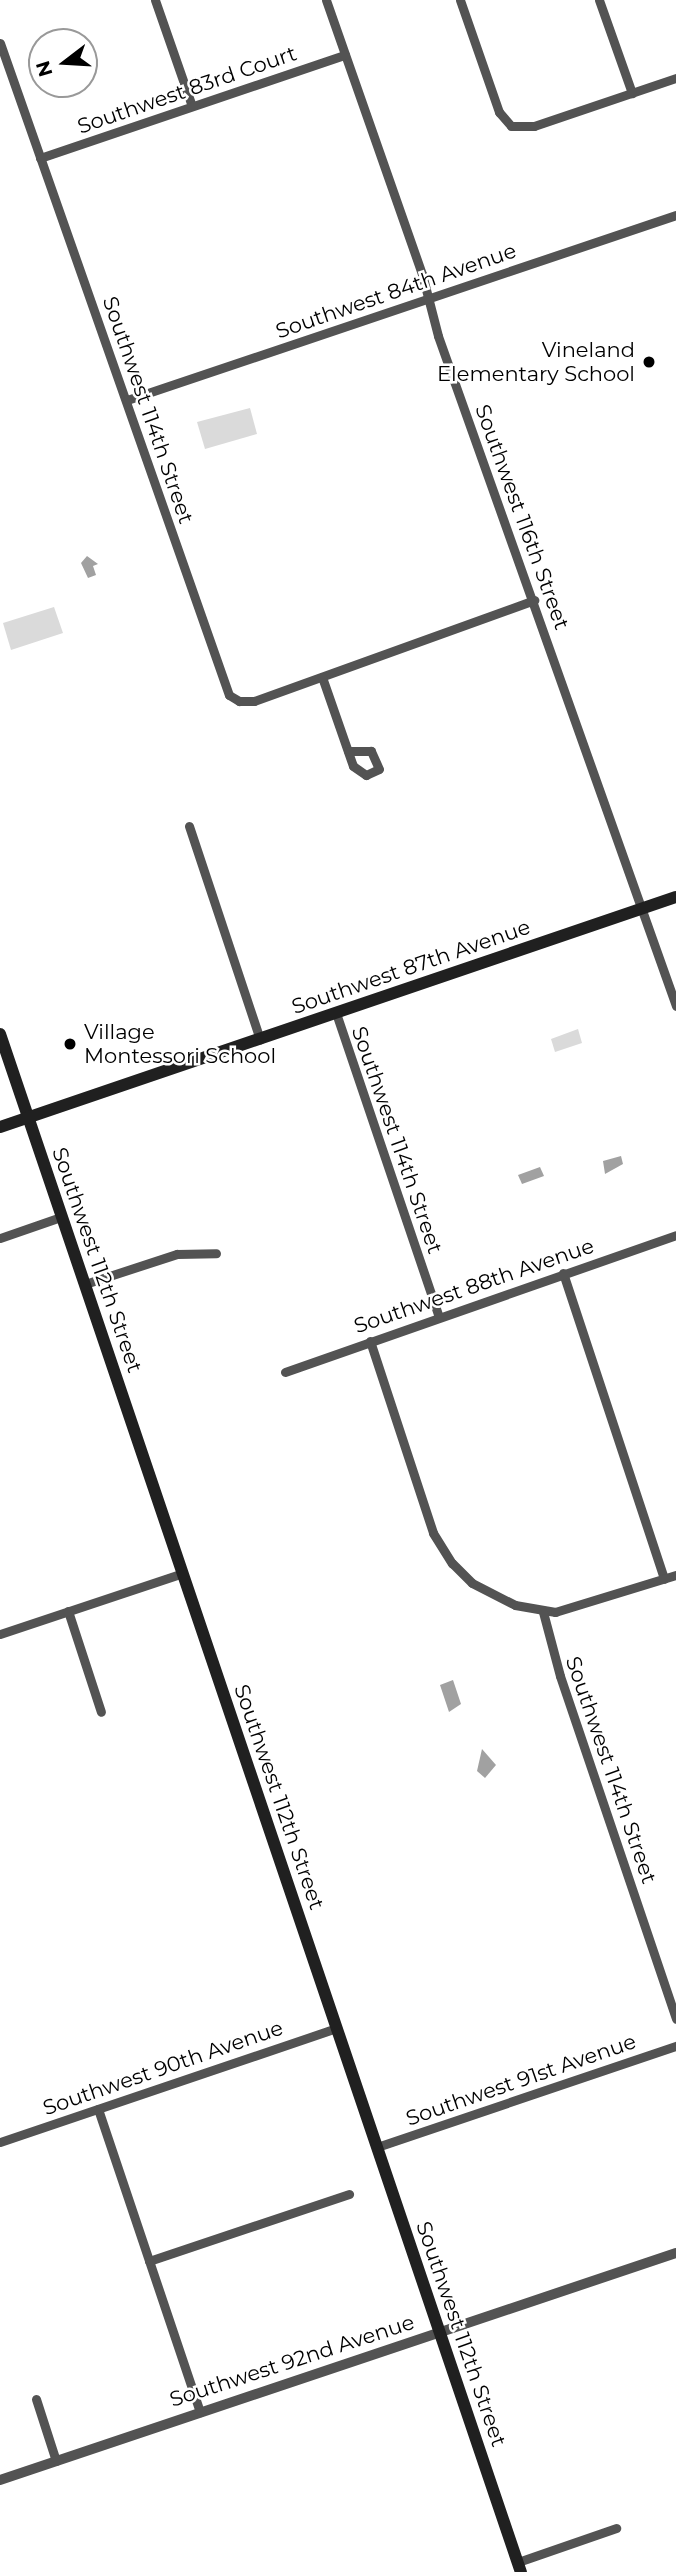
<!DOCTYPE html>
<style>
body{margin:0}
#map{position:relative;width:676px;height:2572px;overflow:hidden;background:#fff;font-family:Montserrat,sans-serif}
div>[style]{position:absolute}
.green>*{inset:0;background:#dadada}
.water>*{inset:0;background:#a1a1a1}
.minor>*{height:9px;margin:-4.5px;padding:0 4.5px;transform-origin:4.5px;border-radius:4.5px;background:#535353}
.tertiary>*{height:10px;margin:-5px;padding:0 5px;transform-origin:5px;border-radius:5px;background:#535353}
.secondary>*{height:12px;margin:-6px;padding:0 6px;transform-origin:6px;border-radius:6px;background:#202020}
.dots>*{width:19px;height:19px;translate:-50% -50%;box-sizing:border-box;border:4px solid #fff;border-radius:50%}
span{translate:-50% -50%;white-space:nowrap;text-align:center;line-height:1.15;-webkit-text-stroke:5px #fff;paint-order:stroke}
.street-label{font-size:21px;color:#000}
.poi-label{font-size:21px;color:#000}
.right{translate:-100% -50%;text-align:right}
.left{translate:0 -50%;text-align:left}
.north{position:absolute;left:28px;top:28px;width:70px;height:70px;box-sizing:border-box;background:#fff;border:2px solid #999;border-radius:50%;rotate:253deg;font-size:19px;font-weight:700;line-height:28px;text-align:center;color:#000}
.north::after{content:'';display:block;margin:auto;width:24px;height:32px;background:#000;clip-path:polygon(50% 0,100% 100%,50% 72%,0 100%)}
</style>
<div id="map">
<div class="green">
<i style="clip-path:polygon(250px 408px,257px 434px,205px 449px,197px 422px)"></i>
<i style="clip-path:polygon(54px 607px,63px 633px,11px 650px,3px 623px)"></i>
<i style="clip-path:polygon(578px 1029px,582px 1043px,555px 1052px,551px 1039px)"></i>
</div>
<div class="water">
<i style="clip-path:polygon(87px 556px,98px 564px,93px 566px,96px 575px,88px 578px,81px 563px)"></i>
<i style="clip-path:polygon(621px 1156px,623px 1164px,605px 1174px,603px 1161px)"></i>
<i style="clip-path:polygon(540px 1167px,544px 1176px,522px 1184px,518px 1175px)"></i>
<i style="clip-path:polygon(453px 1680px,461px 1704px,449px 1712px,440px 1685px)"></i>
<i style="clip-path:polygon(482px 1749px,496px 1765px,485px 1778px,477px 1771px)"></i>
</div>
<div class="minor">
<i style="left:155px;top:0;width:112px;rotate:70.8deg"></i>
<i style="left:326px;top:0;width:290px;rotate:70.7deg"></i>
<i style="left:422px;top:274px;width:64px;rotate:75.5deg"></i>
<i style="left:438px;top:336px;width:711px;rotate:70.44deg"></i>
<i style="left:460px;top:0;width:119px;rotate:70.8deg"></i>
<i style="left:499px;top:112px;width:18px;rotate:49deg"></i>
<i style="left:511px;top:126px;width:23px"></i>
<i style="left:534px;top:126px;width:150px;rotate:-18.7deg"></i>
<i style="left:599px;top:0;width:99px;rotate:70.5deg"></i>
<i style="left:0;top:43px;width:691px;rotate:70.65deg"></i>
<i style="left:229px;top:695px;width:12px;rotate:31deg"></i>
<i style="left:239px;top:701px;width:15px"></i>
<i style="left:254px;top:701px;width:298px;rotate:-19.8deg"></i>
<i style="left:40px;top:158px;width:322px;rotate:-18.7deg"></i>
<i style="left:127px;top:400px;width:579px;rotate:-18.62deg"></i>
<i style="left:322px;top:677px;width:94px;rotate:70.8deg"></i>
<i style="left:353px;top:766px;width:16px;rotate:35deg"></i>
<i style="left:366px;top:775px;width:14px;rotate:-25deg"></i>
<i style="left:379px;top:769px;width:20px;rotate:-114deg"></i>
<i style="left:371px;top:751px;width:23px;rotate:180deg"></i>
<i style="left:189px;top:826px;width:225px;rotate:71.6deg"></i>
<i style="left:336px;top:1013px;width:321px;rotate:71.3deg"></i>
<i style="left:0;top:1238px;width:65px;rotate:-19deg"></i>
<i style="left:563px;top:1273px;width:322px;rotate:71.7deg"></i>
<i style="left:85px;top:1284px;width:97px;rotate:-18.1deg"></i>
<i style="left:177px;top:1254px;width:39px;rotate:-1deg"></i>
<i style="left:370px;top:1341px;width:202px;rotate:71.8deg"></i>
<i style="left:433px;top:1533px;width:36px;rotate:58deg"></i>
<i style="left:452px;top:1563px;width:28px;rotate:45deg"></i>
<i style="left:472px;top:1583px;width:48px;rotate:27.1deg"></i>
<i style="left:515px;top:1605px;width:41px;rotate:9.9deg"></i>
<i style="left:555px;top:1612px;width:127px;rotate:-17deg"></i>
<i style="left:285px;top:1372px;width:414px;rotate:-19.3deg"></i>
<i style="left:68px;top:1611px;width:106px;rotate:71.9deg"></i>
<i style="left:543px;top:1612px;width:66px;rotate:75.1deg"></i>
<i style="left:560px;top:1676px;width:362px;rotate:71.3deg"></i>
<i style="left:0;top:1634px;width:193px;rotate:-18.4deg"></i>
<i style="left:98px;top:2109px;width:320px;rotate:71.4deg"></i>
<i style="left:0;top:2142px;width:356px;rotate:-18.7deg"></i>
<i style="left:377px;top:2147px;width:316px;rotate:-18.7deg"></i>
<i style="left:149px;top:2261px;width:211px;rotate:-18.5deg"></i>
<i style="left:36px;top:2399px;width:65px;rotate:72.1deg"></i>
<i style="left:518px;top:2562px;width:104px;rotate:-19.1deg"></i>
</div>
<div class="tertiary">
<i style="left:0;top:2480px;width:713px;rotate:-18.56deg"></i>
</div>
<div class="secondary">
<i style="left:0;top:1034px;width:1624px;rotate:71.29deg"></i>
<i style="left:0;top:1127px;width:714px;rotate:-18.79deg"></i>
</div>
<div class="dots">
<i style="left:649px;top:362px;background:#000"></i>
<i style="left:70px;top:1044px;background:#000"></i>
</div>
<div class="street-label">
<span style="left:187px;top:90px;rotate:-19deg">Southwest 83rd Court</span>
<span style="left:396px;top:291px;rotate:-19deg">Southwest 84th Avenue</span>
<span style="left:148px;top:410px;rotate:71deg">Southwest 114th Street</span>
<span style="left:522px;top:517px;rotate:70deg">Southwest 116th Street</span>
<span style="left:411px;top:967px;rotate:-19deg">Southwest 87th Avenue</span>
<span style="left:397px;top:1140px;rotate:71deg">Southwest 114th Street</span>
<span style="left:97px;top:1260px;rotate:71deg">Southwest 112th Street</span>
<span style="left:474px;top:1286px;rotate:-19deg">Southwest 88th Avenue</span>
<span style="left:611px;top:1770px;rotate:71deg">Southwest 114th Street</span>
<span style="left:279px;top:1797px;rotate:71deg">Southwest 112th Street</span>
<span style="left:163px;top:2068px;rotate:-19deg">Southwest 90th Avenue</span>
<span style="left:521px;top:2080px;rotate:-19deg">Southwest 91st Avenue</span>
<span style="left:461px;top:2334px;rotate:71deg">Southwest 112th Street</span>
<span style="left:292px;top:2361px;rotate:-18deg">Southwest 92nd Avenue</span>
</div>
<div class="poi-label">
<span class="right" style="left:635px;top:362px">Vineland<br>Elementary School</span>
<span class="left" style="left:84px;top:1044px">Village<br>Montessori School</span>
</div>
<div class="north">N</div>
</div>
